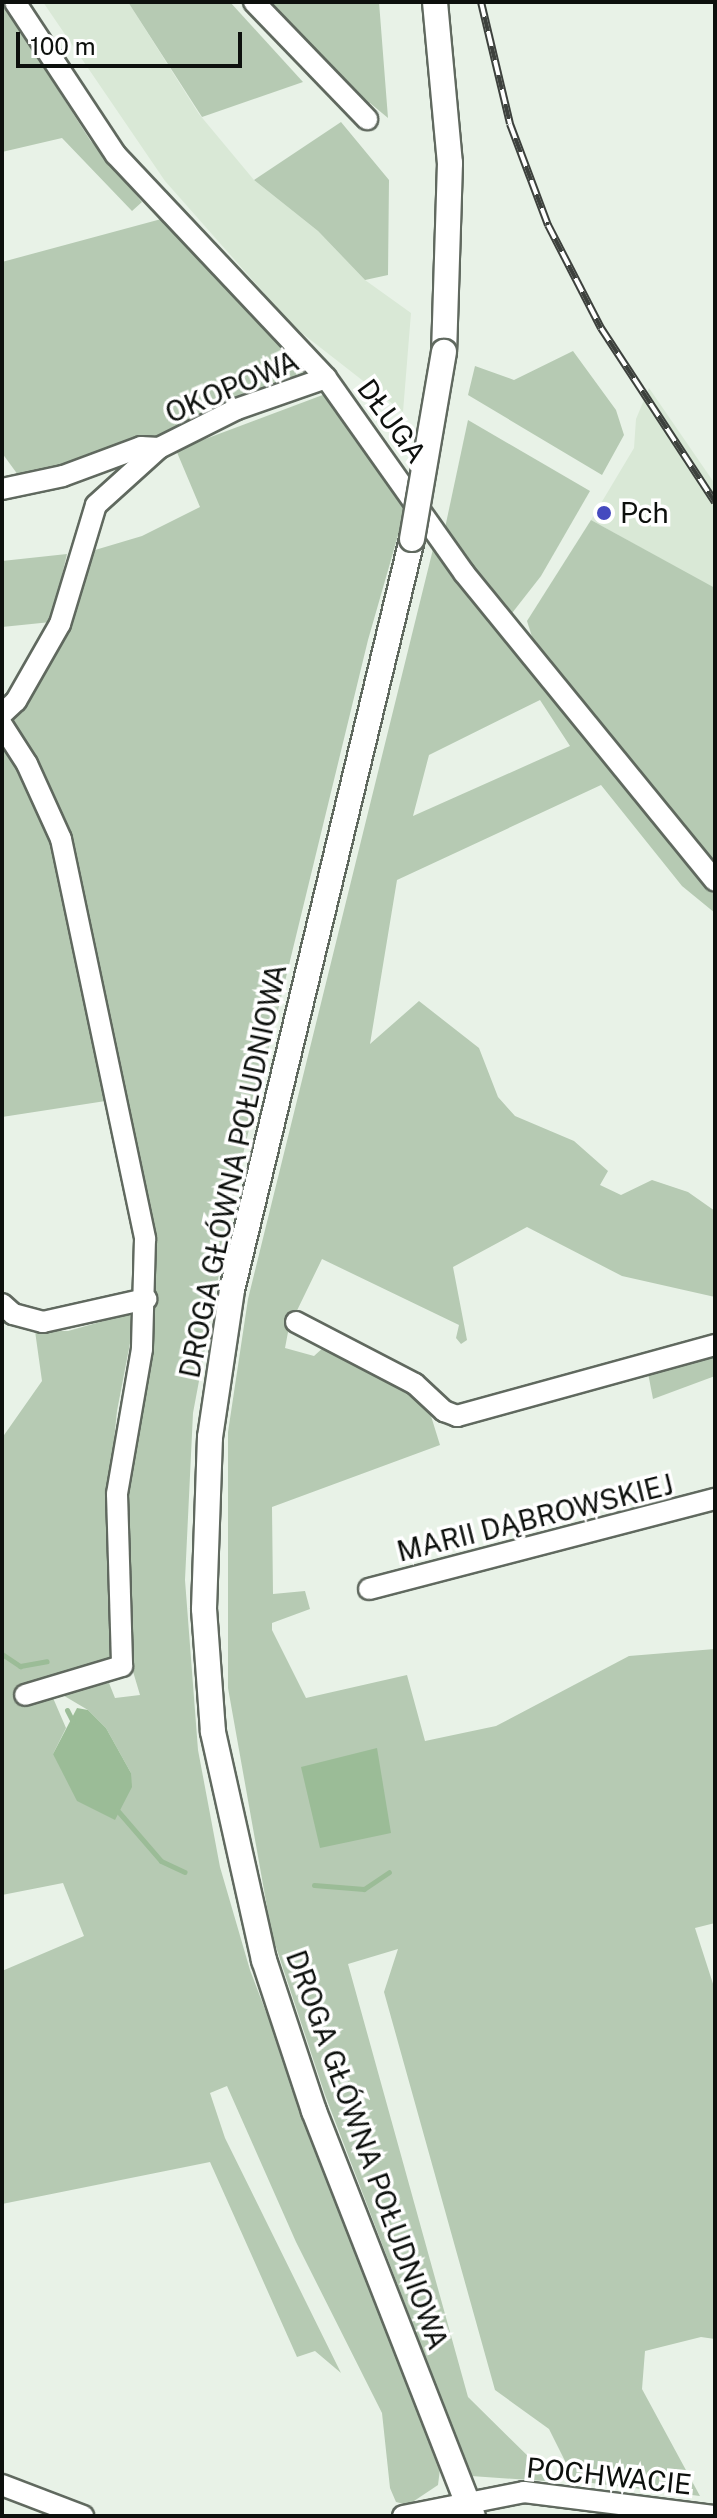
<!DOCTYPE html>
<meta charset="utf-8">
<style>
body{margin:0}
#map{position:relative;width:717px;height:2518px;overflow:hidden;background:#e8f2e7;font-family:"Public Sans",sans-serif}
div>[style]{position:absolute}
.built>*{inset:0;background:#d9e8d6}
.green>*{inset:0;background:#b6cab3}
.water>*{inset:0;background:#9bbc97}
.stream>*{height:5px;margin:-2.5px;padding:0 2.5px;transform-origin:2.5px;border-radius:2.5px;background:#9bbc97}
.roads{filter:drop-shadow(2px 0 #60695f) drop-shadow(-2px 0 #60695f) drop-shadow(0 2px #60695f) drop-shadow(0 -2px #60695f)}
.minor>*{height:20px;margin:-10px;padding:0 10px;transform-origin:10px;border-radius:10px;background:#fff}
.major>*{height:24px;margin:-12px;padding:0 12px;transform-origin:12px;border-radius:12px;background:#fff}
.rail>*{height:8px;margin-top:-4px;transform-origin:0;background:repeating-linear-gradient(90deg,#fff 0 15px,#3d413d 0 30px);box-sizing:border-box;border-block:2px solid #3d413d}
.bridges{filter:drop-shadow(2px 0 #60695f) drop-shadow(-2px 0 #60695f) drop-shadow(0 2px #60695f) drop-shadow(0 -2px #60695f)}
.major-bridge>*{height:24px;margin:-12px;padding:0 12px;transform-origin:12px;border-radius:12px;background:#fff}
.dots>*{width:22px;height:22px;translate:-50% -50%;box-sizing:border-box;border:4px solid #fff;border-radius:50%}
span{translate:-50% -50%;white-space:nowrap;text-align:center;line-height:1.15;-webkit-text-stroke:7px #fff;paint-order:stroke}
.street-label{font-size:28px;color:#0d100d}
.poi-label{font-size:28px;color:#0d100d}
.left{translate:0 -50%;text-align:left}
.frame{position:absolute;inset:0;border:4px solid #0d100d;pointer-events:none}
.scale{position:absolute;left:16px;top:32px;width:226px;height:36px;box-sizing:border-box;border:4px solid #0d100d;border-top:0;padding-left:10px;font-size:24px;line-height:28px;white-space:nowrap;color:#0d100d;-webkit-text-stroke:6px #fff;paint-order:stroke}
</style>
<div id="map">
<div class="built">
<i style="clip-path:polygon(43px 2px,128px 2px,199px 114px,254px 180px,318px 231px,365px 280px,411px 313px,403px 412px,294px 327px,165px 181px)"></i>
<i style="clip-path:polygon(649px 388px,715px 484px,715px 589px,591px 520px,634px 448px,636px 419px)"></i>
</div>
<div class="green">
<i style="clip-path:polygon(2px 2px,90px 140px,142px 202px,132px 211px,62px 138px,2px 152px)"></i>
<i style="clip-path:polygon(128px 2px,230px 2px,303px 82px,202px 117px)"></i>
<i style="clip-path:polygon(260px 2px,379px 2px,388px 118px,370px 103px,357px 105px)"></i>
<i style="clip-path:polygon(341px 122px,389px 180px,388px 275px,365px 280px,318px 231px,254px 180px)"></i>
<i style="clip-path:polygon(165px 218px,310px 370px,304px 378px,159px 443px,21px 479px,2px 453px,2px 262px)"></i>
<i style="clip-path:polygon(573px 351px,616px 410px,624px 435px,602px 475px,468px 395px,475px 366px,514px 380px)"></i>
<i style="clip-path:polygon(328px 393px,407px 504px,368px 640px,236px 1183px,193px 1413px,185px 1580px,198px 1750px,220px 1867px,250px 1970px,440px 2469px,438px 2485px,408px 2505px,396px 2502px,390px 2488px,382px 2413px,296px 2242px,227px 2086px,210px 2093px,225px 2138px,341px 2373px,315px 2351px,297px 2357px,210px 2162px,2px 2204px,2px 1971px,84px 1936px,63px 1883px,2px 1895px,2px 1438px,42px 1381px,35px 1331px,68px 1331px,136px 1312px,117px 1411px,107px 1510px,115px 1662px,47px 1684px,66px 1728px,53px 1754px,131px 1773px,106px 1728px,88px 1710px,61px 1694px,109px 1683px,115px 1698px,140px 1695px,129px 1658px,124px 1492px,148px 1363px,155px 1242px,70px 838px,9px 720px,73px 620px,68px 620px,85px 553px,142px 536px,200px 507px,176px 450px)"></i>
<i style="clip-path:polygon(468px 420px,590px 491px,541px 576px,509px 617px,445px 528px)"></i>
<i style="clip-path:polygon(591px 520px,715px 588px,715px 863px,561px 684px,534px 643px,527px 621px)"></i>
<i style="clip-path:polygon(evenodd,435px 541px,511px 648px,715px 896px,715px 913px,682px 886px,601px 785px,397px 880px,370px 1044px,419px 1001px,479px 1048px,498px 1097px,515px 1116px,574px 1141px,608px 1171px,600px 1185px,621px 1195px,652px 1180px,688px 1192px,715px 1211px,715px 1297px,622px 1276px,527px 1227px,453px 1267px,467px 1340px,461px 1344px,456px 1338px,459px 1325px,322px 1259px,289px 1327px,285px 1348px,314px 1356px,325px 1346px,410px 1392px,431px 1416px,440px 1445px,272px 1507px,273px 1594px,305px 1591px,310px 1609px,272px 1623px,272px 1630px,306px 1698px,407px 1675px,425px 1741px,496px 1726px,629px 1656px,715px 1649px,715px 1923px,695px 1928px,715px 1990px,715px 2339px,701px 2337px,645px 2351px,642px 2389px,700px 2496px,575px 2481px,549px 2429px,495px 2390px,384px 1992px,398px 1949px,348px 1964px,468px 2397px,536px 2464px,545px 2481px,471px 2476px,325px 2095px,272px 1935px,228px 1688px,228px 1432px,248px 1299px,435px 541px,540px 700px,570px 746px,413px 816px,429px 755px,540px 700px)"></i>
<i style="clip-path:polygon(67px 554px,51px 622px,2px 627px,2px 561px)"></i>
<i style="clip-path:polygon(2px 739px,20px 765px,51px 838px,112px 1100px,2px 1117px)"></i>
<i style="clip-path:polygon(715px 1354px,715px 1376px,653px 1399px,648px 1373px)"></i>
</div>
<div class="water">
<i style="clip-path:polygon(77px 1708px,88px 1710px,106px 1728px,131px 1773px,132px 1787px,115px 1820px,77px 1801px,53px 1754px)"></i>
<i style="clip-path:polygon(377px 1748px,391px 1833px,320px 1848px,301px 1767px)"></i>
</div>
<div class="stream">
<i style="left:2px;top:1654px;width:22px;rotate:34deg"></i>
<i style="left:20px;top:1666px;width:27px;rotate:-10deg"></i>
<i style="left:67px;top:1710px;width:13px;rotate:63deg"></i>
<i style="left:117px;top:1810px;width:67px;rotate:49.2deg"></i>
<i style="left:161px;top:1861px;width:26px;rotate:25deg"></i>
<i style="left:314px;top:1885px;width:50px;rotate:4.6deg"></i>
<i style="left:364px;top:1889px;width:30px;rotate:-34deg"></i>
</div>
<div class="roads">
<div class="minor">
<i style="left:15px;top:2px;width:183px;rotate:56.6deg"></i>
<i style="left:116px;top:155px;width:306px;rotate:46.7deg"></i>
<i style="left:326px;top:378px;width:239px;rotate:54.7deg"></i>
<i style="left:464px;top:573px;width:397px;rotate:50.8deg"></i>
<i style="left:254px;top:2px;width:163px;rotate:46deg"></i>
<i style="left:2px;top:489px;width:62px;rotate:-12deg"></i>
<i style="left:63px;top:476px;width:83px;rotate:-20.4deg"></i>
<i style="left:141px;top:447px;width:18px;rotate:3deg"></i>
<i style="left:2px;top:714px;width:19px;rotate:-43deg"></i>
<i style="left:16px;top:701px;width:89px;rotate:-60.3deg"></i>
<i style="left:60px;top:624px;width:124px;rotate:-73.2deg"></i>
<i style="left:96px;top:505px;width:85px;rotate:-42.1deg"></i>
<i style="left:159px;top:448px;width:87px;rotate:-26.6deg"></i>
<i style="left:237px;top:409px;width:94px;rotate:-19.2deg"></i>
<i style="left:2px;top:725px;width:46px;rotate:57.3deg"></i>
<i style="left:27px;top:764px;width:82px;rotate:65.6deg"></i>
<i style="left:61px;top:839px;width:409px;rotate:78.1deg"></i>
<i style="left:145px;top:1239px;width:110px;rotate:91.6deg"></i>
<i style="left:142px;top:1349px;width:147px;rotate:99.8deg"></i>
<i style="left:117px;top:1494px;width:172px;rotate:88.3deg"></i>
<i style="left:122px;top:1666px;width:101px;rotate:163.4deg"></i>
<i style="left:2px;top:1304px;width:15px;rotate:42deg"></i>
<i style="left:13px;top:1314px;width:31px;rotate:15deg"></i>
<i style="left:43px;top:1322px;width:106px;rotate:-12.6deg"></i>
<i style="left:296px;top:1322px;width:134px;rotate:27.5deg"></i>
<i style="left:415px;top:1384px;width:40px;rotate:43deg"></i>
<i style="left:444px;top:1411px;width:14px;rotate:21deg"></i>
<i style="left:457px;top:1416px;width:268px;rotate:-15.4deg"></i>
<i style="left:369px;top:1589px;width:358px;rotate:-14.6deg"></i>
<i style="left:2px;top:2485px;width:87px;rotate:20.9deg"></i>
<i style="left:403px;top:2516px;width:123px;rotate:-11.2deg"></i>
<i style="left:524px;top:2492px;width:193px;rotate:7.2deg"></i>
</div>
<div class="major">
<i style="left:435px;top:2px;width:162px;rotate:84.7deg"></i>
<i style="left:450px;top:163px;width:189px;rotate:91.8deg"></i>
<i style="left:412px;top:539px;width:772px;rotate:103.48deg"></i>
<i style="left:232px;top:1290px;width:149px;rotate:98.5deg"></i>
<i style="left:210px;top:1437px;width:172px;rotate:92deg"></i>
<i style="left:204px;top:1609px;width:123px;rotate:85.8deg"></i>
<i style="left:213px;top:1732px;width:234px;rotate:77.4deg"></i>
<i style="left:264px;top:1960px;width:159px;rotate:71.7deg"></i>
<i style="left:314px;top:2111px;width:435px;rotate:68.6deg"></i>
</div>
</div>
<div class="rail">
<i style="left:481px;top:2px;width:125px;rotate:76.6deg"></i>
<i style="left:510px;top:124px;width:108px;rotate:69.4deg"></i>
<i style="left:548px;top:225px;width:116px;rotate:62.8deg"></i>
<i style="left:601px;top:328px;width:208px;rotate:56.8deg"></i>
</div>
<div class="bridges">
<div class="major-bridge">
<i style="left:412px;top:539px;width:190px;rotate:-80.3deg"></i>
</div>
</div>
<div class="dots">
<i style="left:604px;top:513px;background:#454abf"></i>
</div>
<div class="street-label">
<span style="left:232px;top:387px;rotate:-23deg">OKOPOWA</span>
<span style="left:392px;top:421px;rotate:54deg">DŁUGA</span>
<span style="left:233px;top:1171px;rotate:-78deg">DROGA GŁÓWNA POŁUDNIOWA</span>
<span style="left:535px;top:1518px;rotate:-14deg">MARII DĄBROWSKIEJ</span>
<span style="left:367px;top:2150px;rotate:70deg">DROGA GŁÓWNA POŁUDNIOWA</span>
<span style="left:609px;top:2476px;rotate:6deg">POCHWACIE</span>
</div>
<div class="poi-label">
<span class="left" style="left:620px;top:513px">Pch</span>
</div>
<div class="frame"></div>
<div class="scale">100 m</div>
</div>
